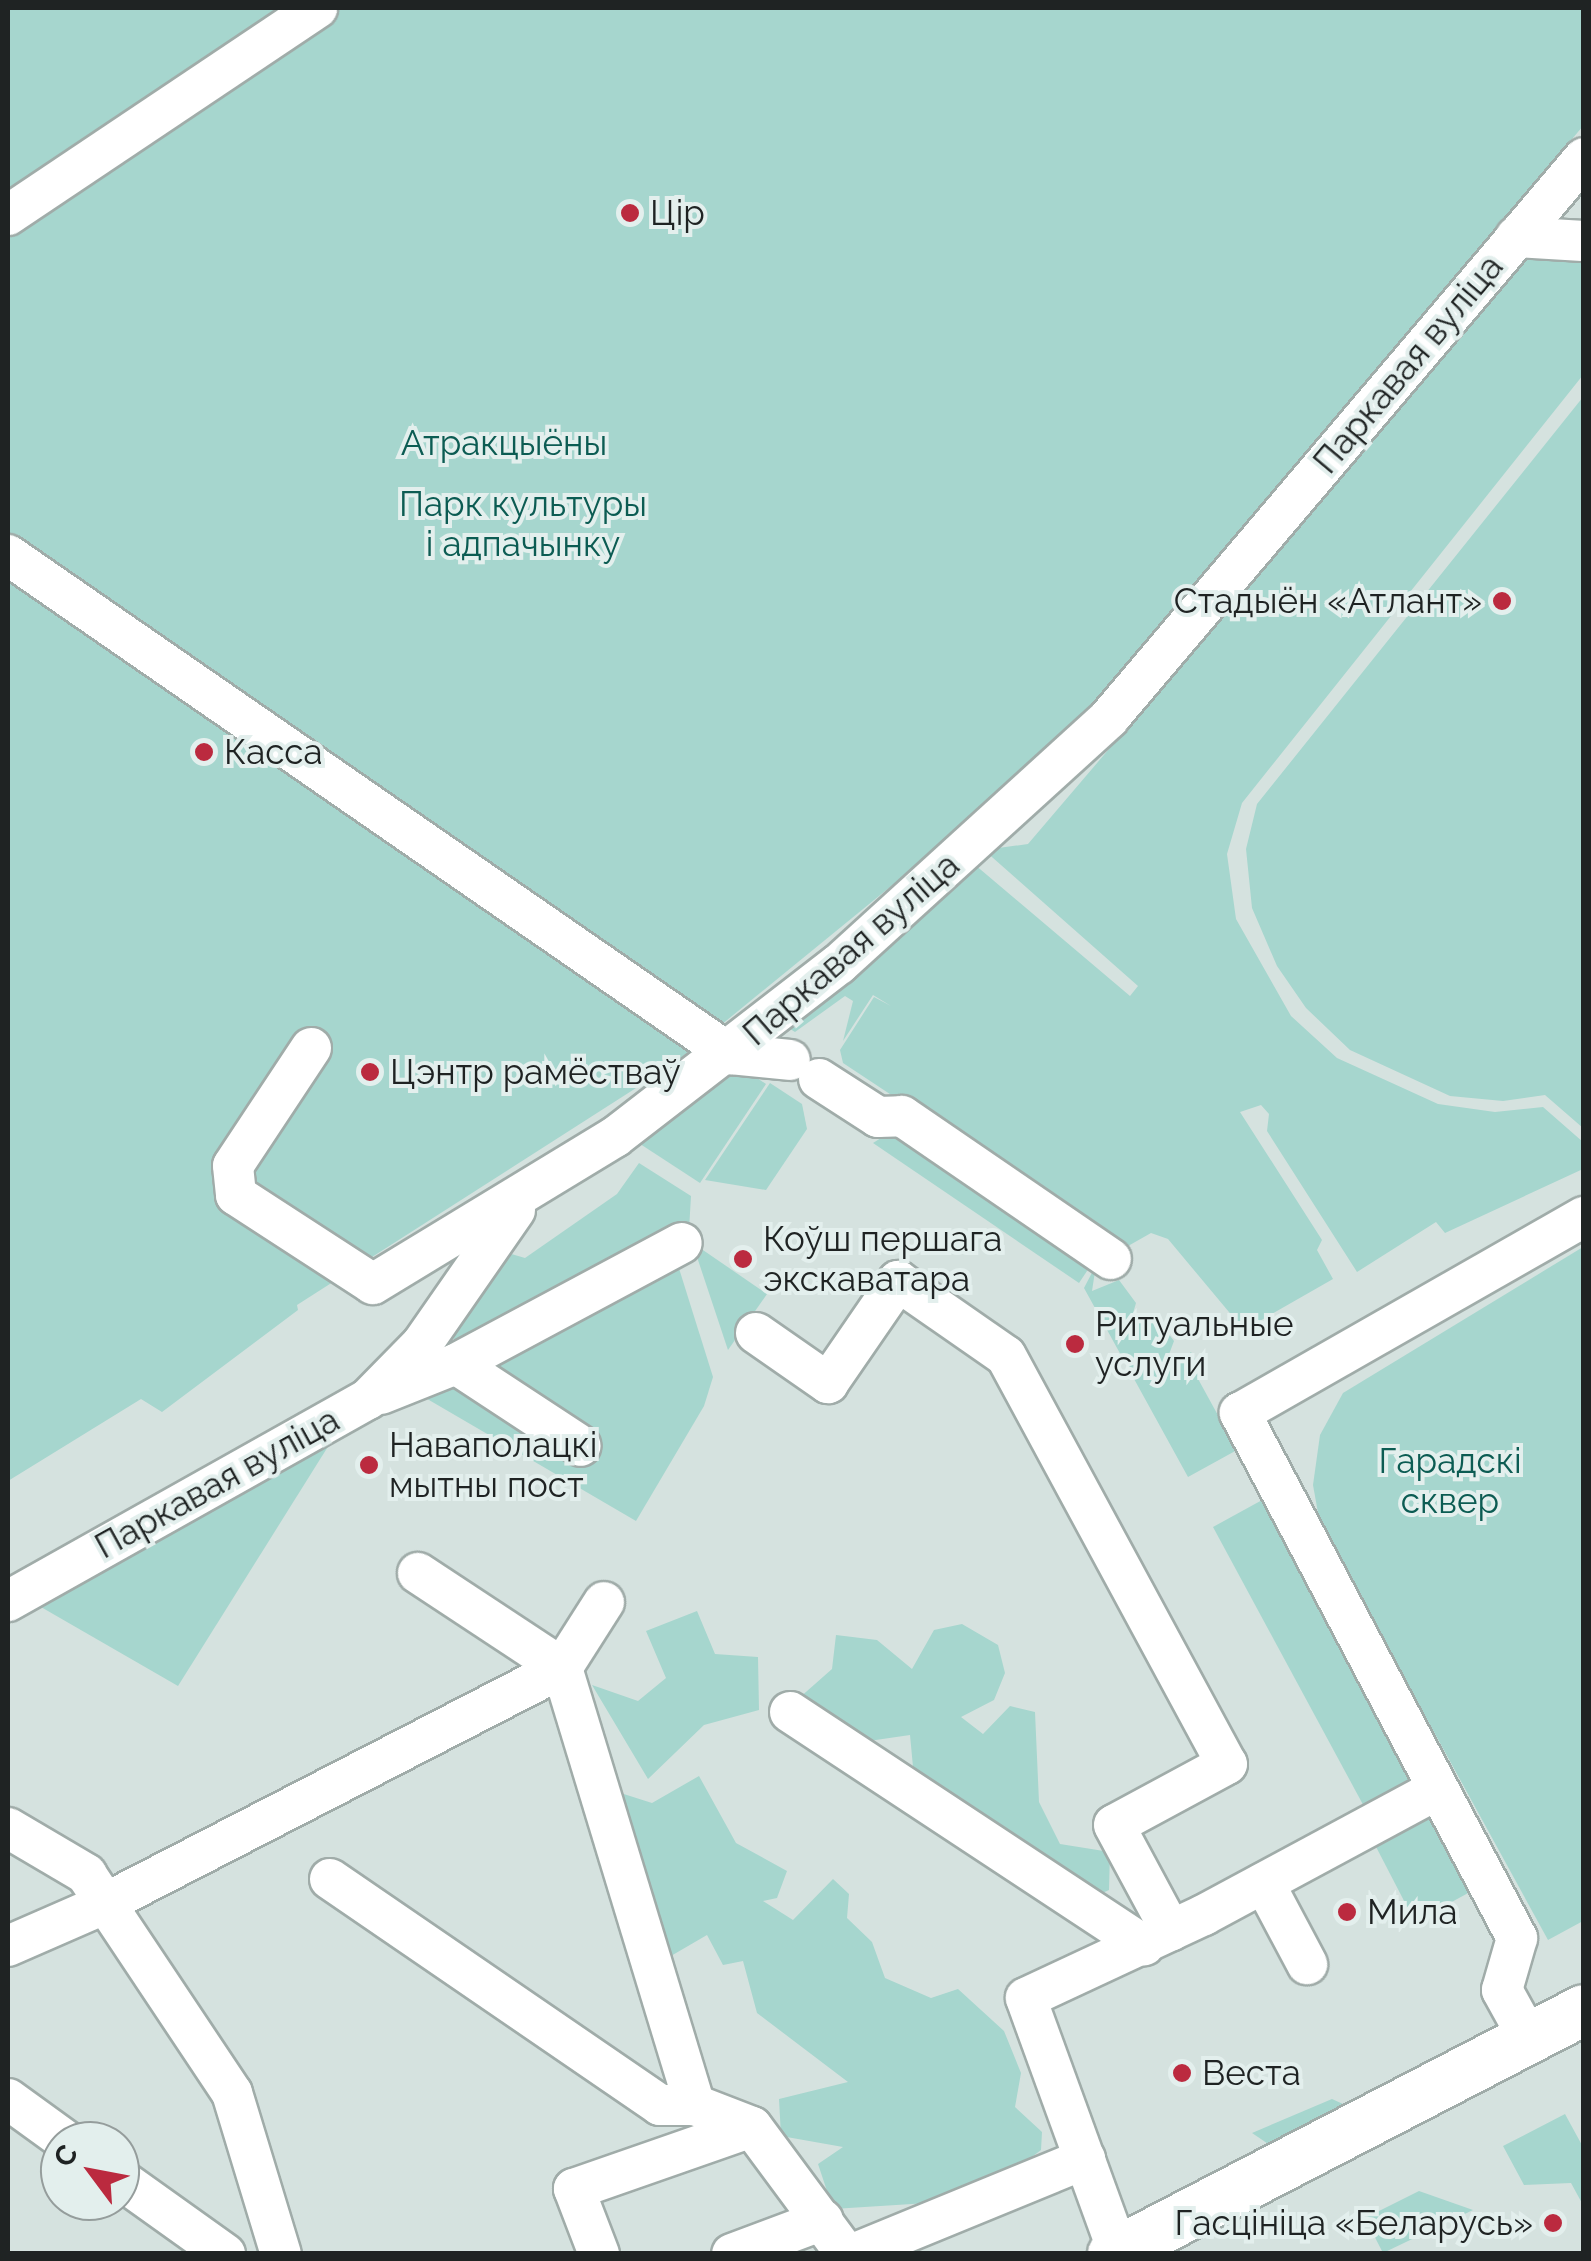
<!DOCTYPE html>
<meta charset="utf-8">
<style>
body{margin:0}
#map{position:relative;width:1591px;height:2261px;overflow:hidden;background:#d5e2df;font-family:Raleway,sans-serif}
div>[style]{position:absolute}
.green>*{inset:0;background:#a6d6ce}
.roads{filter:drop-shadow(2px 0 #a0aca9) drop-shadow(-2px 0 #a0aca9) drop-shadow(0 2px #a0aca9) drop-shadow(0 -2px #a0aca9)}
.minor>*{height:40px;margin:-20px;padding:0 20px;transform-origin:20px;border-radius:20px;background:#fff}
.major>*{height:50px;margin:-25px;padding:0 25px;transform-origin:25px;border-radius:25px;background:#fff}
.dots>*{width:28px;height:28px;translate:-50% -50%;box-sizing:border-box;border:5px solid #e3efed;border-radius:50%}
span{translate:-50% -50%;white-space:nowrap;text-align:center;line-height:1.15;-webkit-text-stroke:8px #e3efed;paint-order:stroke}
.poi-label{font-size:35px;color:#1f2323}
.left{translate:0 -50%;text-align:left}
.right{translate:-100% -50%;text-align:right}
.street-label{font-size:35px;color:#1f2323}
.park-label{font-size:35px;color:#0c5c53}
.frame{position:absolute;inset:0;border:10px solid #1f2323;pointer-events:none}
.north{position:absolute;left:40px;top:2121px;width:100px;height:100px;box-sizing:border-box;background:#e3efed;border:2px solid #959d9c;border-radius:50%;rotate:302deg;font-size:28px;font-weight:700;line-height:40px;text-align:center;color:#1f2323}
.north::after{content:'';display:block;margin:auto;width:35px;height:45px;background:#bb2a3f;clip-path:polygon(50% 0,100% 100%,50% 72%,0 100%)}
</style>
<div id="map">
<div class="green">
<i style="clip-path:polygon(8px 8px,1583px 8px,1583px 126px,1054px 753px,672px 1065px,297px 1305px,298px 1310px,162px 1412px,141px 1399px,8px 1481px)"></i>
<i style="clip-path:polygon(1537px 247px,1583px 251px,1583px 375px,1242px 803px,1227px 854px,1236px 919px,1291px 1016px,1337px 1058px,1438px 1104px,1495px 1112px,1543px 1107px,1583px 1142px,1583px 1169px,1445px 1233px,1436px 1222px,1357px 1272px,1267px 1131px,1269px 1114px,1261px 1105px,1240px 1112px,1322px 1240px,1317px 1250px,1333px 1279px,1244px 1330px,1168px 1239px,1151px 1233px,1121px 1250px,1114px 1235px,1109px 1239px,843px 1063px,840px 1050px,874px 997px,891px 1006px,873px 995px,843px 1041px,853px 1001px,845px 996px,795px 1032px,787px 1027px,974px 864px,1130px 996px,1138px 986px,984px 850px,1028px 844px)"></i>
<i style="clip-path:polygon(1583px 397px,1583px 1128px,1545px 1095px,1503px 1101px,1450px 1096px,1350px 1050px,1306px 1008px,1277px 966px,1252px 908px,1246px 849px,1257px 804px)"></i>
<i style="clip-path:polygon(735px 1063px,766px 1084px,700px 1183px,631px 1138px)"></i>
<i style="clip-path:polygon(770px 1083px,802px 1104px,807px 1129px,766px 1190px,705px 1180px)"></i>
<i style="clip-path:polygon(900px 1126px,1095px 1259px,1079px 1283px,873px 1143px)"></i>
<i style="clip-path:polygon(639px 1163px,691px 1196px,689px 1230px,455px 1343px,451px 1331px,501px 1251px,525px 1258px,617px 1194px)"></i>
<i style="clip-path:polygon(1583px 1247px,1583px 1921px,1548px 1940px,1320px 1524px,1313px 1485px,1320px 1435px,1343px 1393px)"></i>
<i style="clip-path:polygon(700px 1248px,767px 1294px,728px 1350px,696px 1254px)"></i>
<i style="clip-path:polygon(677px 1262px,713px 1377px,704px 1406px,636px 1521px,417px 1393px)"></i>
<i style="clip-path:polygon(1096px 1265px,1092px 1291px,1119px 1280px,1136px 1303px,1129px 1327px,1155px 1316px,1174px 1341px,1165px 1365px,1171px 1368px,1191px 1352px,1203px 1373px,1197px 1377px,1237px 1450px,1188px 1477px,1084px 1288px)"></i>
<i style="clip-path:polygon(334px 1437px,178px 1686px,34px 1603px)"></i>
<i style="clip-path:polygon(1264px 1499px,1417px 1784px,1367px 1812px,1213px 1527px)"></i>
<i style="clip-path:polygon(697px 1611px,715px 1654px,758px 1657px,759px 1710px,704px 1725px,648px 1779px,592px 1685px,638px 1701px,666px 1678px,646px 1631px)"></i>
<i style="clip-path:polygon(962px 1624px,998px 1645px,1005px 1673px,994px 1700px,961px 1717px,983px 1734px,1010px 1706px,1035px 1712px,1039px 1802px,1060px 1844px,1110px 1852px,1109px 1890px,1098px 1895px,1090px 1883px,1020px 1873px,915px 1788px,910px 1735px,862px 1742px,798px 1699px,832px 1669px,836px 1635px,877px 1640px,912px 1669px,934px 1630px)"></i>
<i style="clip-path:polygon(699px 1776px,736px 1843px,787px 1871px,777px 1898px,763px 1901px,793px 1920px,833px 1879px,849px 1894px,847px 1918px,872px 1942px,885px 1978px,931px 1998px,958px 1989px,1004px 2031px,1021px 2073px,1015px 2107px,1042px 2132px,1041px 2150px,975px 2200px,833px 2209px,818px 2164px,843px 2147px,781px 2136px,779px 2099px,848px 2082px,757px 2013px,743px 1961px,723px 1965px,707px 1935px,664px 1960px,608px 1789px,652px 1803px)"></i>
<i style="clip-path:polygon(1429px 1810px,1470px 1892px,1415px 1922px,1373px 1841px)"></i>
<i style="clip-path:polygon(1332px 2099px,1343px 2104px,1277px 2150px,1252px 2133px)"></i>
<i style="clip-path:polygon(1565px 2114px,1583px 2147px,1583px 2205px,1571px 2183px,1524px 2185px,1503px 2146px)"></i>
<i style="clip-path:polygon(1419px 2191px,1473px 2210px,1383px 2253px,1365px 2218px)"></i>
</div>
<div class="roads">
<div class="minor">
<i style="left:8px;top:215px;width:372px;rotate:-33.8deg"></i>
<i style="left:1516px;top:237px;width:68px;rotate:3.4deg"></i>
<i style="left:8px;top:555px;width:878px;rotate:34.65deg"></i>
<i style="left:730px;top:1054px;width:60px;rotate:5.7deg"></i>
<i style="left:311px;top:1048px;width:141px;rotate:123.5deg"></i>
<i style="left:233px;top:1166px;width:29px;rotate:84deg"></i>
<i style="left:236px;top:1195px;width:163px;rotate:33deg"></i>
<i style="left:373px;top:1284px;width:283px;rotate:-31.3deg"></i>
<i style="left:615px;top:1137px;width:283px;rotate:-37.7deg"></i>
<i style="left:839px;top:964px;width:365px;rotate:-42.3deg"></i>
<i style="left:1109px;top:718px;width:734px;rotate:-49.69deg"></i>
<i style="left:819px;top:1079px;width:70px;rotate:32.8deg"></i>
<i style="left:878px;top:1117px;width:24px;rotate:-2deg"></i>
<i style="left:902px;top:1116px;width:253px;rotate:34.4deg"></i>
<i style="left:756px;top:1333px;width:88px;rotate:34.8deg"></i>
<i style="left:828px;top:1383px;width:124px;rotate:-55.5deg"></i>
<i style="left:898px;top:1281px;width:131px;rotate:34.8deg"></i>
<i style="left:1006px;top:1356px;width:464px;rotate:61.6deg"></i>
<i style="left:1227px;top:1764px;width:128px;rotate:151.6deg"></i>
<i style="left:1114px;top:1825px;width:120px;rotate:61.7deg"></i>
<i style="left:456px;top:1364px;width:149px;rotate:33.3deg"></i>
<i style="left:381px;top:1394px;width:81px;rotate:-21.8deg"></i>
<i style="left:456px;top:1364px;width:256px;rotate:-28.2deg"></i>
<i style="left:418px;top:1573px;width:173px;rotate:33.4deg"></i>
<i style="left:562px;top:1668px;width:457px;rotate:73.1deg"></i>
<i style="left:695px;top:2105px;width:61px;rotate:21.1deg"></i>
<i style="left:752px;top:2127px;width:158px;rotate:53.5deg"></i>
<i style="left:8px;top:1601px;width:413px;rotate:-29.3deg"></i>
<i style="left:368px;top:1399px;width:77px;rotate:-45.5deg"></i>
<i style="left:422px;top:1344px;width:163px;rotate:-55.2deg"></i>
<i style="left:790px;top:1712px;width:424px;rotate:33.4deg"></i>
<i style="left:8px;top:1828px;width:91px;rotate:30.5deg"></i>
<i style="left:86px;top:1874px;width:263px;rotate:56.3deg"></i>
<i style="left:232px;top:2093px;width:168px;rotate:73.1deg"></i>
<i style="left:330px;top:1879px;width:400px;rotate:34.4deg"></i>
<i style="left:660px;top:2105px;width:35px"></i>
<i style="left:1264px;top:1883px;width:92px;rotate:62deg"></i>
<i style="left:8px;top:1946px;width:105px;rotate:-23.6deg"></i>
<i style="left:104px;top:1904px;width:515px;rotate:-27.26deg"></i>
<i style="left:562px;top:1668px;width:78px;rotate:-57.5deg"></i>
<i style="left:1529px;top:2039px;width:56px;rotate:-118.9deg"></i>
<i style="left:1502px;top:1990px;width:54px;rotate:-73.9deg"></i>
<i style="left:1517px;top:1938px;width:594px;rotate:-117.82deg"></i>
<i style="left:1240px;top:1413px;width:396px;rotate:-29.7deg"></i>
<i style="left:8px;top:2099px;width:72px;rotate:35.9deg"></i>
<i style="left:120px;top:2179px;width:129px;rotate:35.5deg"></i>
<i style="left:1118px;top:2251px;width:269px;rotate:-110deg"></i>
<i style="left:1026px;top:1998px;width:196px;rotate:-25deg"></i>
<i style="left:1204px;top:1915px;width:249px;rotate:-28.3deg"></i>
<i style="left:599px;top:2254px;width:70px;rotate:-111deg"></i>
<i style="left:574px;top:2189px;width:188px;rotate:-19.2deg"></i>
<i style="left:732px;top:2254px;width:97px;rotate:-20.5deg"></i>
<i style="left:853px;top:2254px;width:251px;rotate:-22.3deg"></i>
</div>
<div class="major">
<i style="left:1113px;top:2254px;width:530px;rotate:-27.39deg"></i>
</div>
</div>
<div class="dots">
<i style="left:630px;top:213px;background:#bb2a3f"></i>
<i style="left:1502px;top:601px;background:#bb2a3f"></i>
<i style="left:204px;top:752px;background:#bb2a3f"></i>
<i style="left:370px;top:1072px;background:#bb2a3f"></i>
<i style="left:743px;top:1259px;background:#bb2a3f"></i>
<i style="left:1075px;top:1344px;background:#bb2a3f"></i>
<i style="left:369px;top:1465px;background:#bb2a3f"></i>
<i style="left:1347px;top:1912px;background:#bb2a3f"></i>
<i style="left:1182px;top:2073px;background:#bb2a3f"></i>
<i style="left:1553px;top:2223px;background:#bb2a3f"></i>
</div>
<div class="poi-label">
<span class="left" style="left:650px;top:213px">Цір</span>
<span class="right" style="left:1482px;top:601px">Стадыён «Атлант»</span>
<span class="left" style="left:224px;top:752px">Касса</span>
<span class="left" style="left:390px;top:1072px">Цэнтр рамёстваў</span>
<span class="left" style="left:763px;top:1259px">Коўш першага<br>экскаватара</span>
<span class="left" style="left:1095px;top:1344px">Ритуальные<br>услуги</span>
<span class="left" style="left:389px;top:1465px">Наваполацкі<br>мытны пост</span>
<span class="left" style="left:1367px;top:1912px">Мила</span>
<span class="left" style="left:1202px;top:2073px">Веста</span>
<span class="right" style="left:1533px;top:2223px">Гасцініца «Беларусь»</span>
</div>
<div class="street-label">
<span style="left:1408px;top:364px;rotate:-50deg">Паркавая вуліца</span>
<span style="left:851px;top:949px;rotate:-41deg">Паркавая вуліца</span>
<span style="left:217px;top:1483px;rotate:-29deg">Паркавая вуліца</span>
</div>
<div class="park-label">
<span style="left:504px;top:443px">Атракцыёны</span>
<span style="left:523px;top:524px">Парк культуры<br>і адпачынку</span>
<span style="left:1450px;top:1481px">Гарадскі<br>сквер</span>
</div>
<div class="frame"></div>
<div class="north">С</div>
</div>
